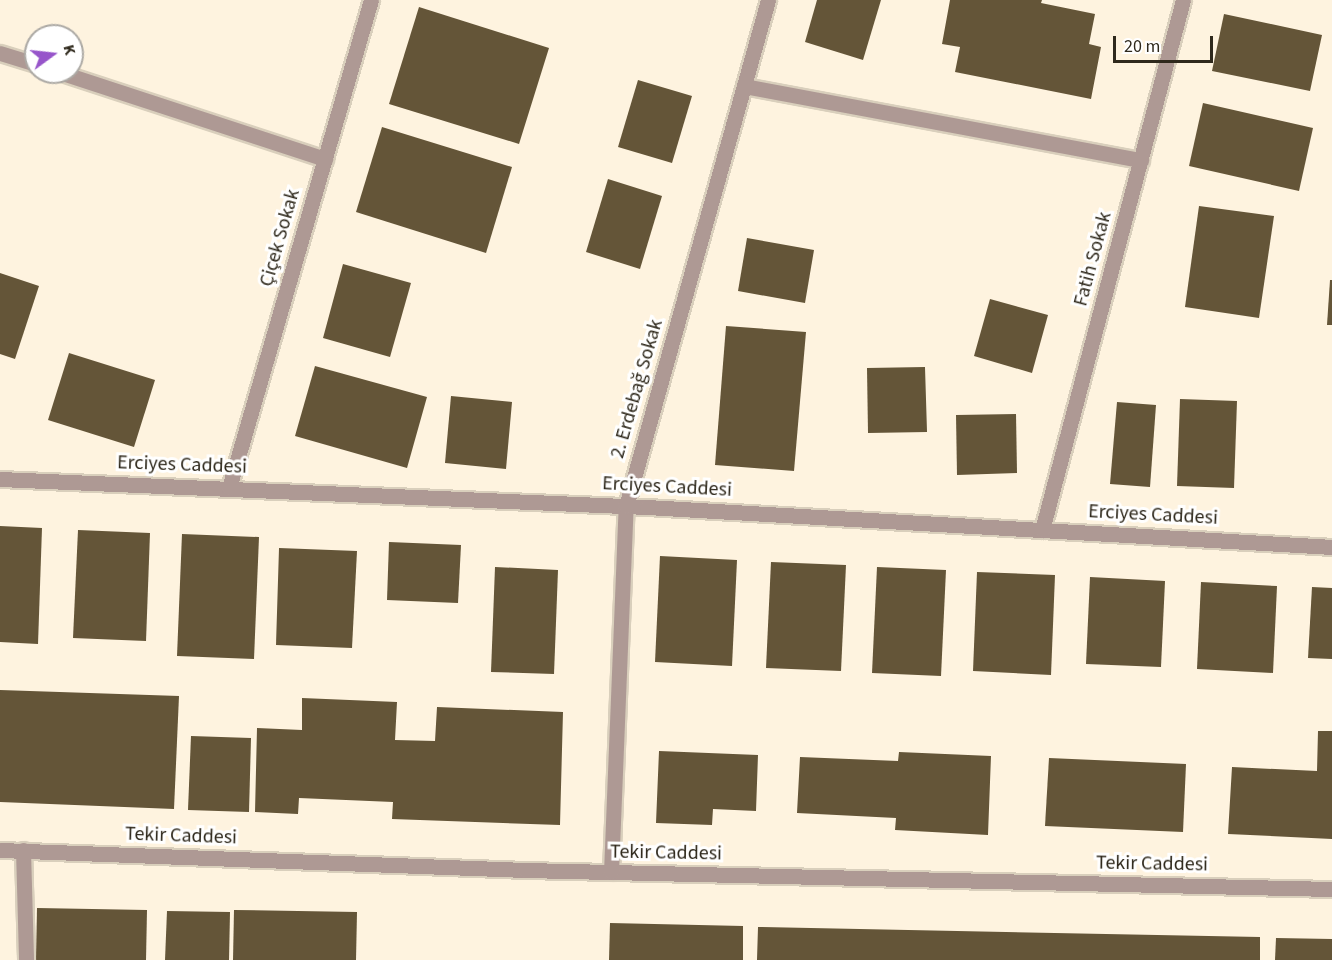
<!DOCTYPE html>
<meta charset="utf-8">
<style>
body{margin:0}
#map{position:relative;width:1332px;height:960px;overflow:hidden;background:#fef3df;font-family:"Source Sans 3",sans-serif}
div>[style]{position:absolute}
.building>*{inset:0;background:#645538}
.roads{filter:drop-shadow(2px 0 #d9cfbc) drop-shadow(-2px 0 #d9cfbc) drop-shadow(0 2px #d9cfbc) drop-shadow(0 -2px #d9cfbc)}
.minor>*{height:15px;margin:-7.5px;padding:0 7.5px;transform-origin:7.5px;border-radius:7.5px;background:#ae9994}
span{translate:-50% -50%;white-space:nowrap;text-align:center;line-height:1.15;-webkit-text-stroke:6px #fff;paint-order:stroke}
.street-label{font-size:20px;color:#2f291c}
.north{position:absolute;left:24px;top:24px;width:60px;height:60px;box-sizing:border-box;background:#fff;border:2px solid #aca9a4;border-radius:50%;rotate:75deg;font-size:16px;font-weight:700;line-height:24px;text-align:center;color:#2f291c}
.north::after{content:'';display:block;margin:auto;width:21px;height:27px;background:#9755ca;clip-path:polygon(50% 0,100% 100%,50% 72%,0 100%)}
.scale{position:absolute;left:1113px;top:36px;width:100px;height:27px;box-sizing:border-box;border:3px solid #2f291c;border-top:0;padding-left:8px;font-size:18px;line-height:21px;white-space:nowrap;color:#2f291c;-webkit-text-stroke:4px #fff;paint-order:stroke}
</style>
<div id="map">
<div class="building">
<i style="clip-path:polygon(817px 0,881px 0,863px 60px,805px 42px)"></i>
<i style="clip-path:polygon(950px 0,1042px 0,1041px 3px,1095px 14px,1089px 44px,1101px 47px,1091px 99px,955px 72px,960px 47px,942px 44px)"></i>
<i style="clip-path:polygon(419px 7px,549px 48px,519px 144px,389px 104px)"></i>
<i style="clip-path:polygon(1224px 14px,1322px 35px,1310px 91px,1212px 71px)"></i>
<i style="clip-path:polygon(638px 80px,692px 96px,672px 163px,618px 147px)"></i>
<i style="clip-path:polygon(1203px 103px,1313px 128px,1299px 191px,1189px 166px)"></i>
<i style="clip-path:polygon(382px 127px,512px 167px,486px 253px,356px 212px)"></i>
<i style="clip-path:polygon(608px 179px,662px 196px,640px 269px,586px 252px)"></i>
<i style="clip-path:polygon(1199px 206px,1274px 216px,1259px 318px,1185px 307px)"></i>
<i style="clip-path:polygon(747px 238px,814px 250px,805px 303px,738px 291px)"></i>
<i style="clip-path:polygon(343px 264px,411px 283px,390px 357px,323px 338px)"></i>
<i style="clip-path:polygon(0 273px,39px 286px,15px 359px,0 354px)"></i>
<i style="clip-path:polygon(1330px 280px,1332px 280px,1332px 325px,1327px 325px)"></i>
<i style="clip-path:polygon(990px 299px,1048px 315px,1032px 373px,974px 356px)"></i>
<i style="clip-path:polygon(726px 326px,806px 332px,794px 471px,715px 465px)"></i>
<i style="clip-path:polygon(69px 353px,155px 380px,134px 447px,48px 420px)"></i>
<i style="clip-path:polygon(315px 366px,427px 397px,407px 468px,295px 436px)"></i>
<i style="clip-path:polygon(925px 367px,927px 432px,868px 433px,867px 368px)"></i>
<i style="clip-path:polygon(451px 396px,512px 402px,506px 469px,445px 463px)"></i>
<i style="clip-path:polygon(1180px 399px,1237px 401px,1234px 488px,1177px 486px)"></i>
<i style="clip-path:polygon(1117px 402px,1156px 405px,1150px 487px,1110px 484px)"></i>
<i style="clip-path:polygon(1016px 414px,1017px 473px,957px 475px,956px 415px)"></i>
<i style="clip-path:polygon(0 526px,42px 528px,38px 644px,0 642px)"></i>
<i style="clip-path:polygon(78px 530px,150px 533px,146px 641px,73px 638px)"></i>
<i style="clip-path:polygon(182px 534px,259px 537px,254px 659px,177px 656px)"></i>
<i style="clip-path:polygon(389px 542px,461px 545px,458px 603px,387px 600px)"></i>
<i style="clip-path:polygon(279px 548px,357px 551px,352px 648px,276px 645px)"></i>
<i style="clip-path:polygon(660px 556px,737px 560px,732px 666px,655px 662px)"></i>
<i style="clip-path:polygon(771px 562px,846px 565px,841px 671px,766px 668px)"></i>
<i style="clip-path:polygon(495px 567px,558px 570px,554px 674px,491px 672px)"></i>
<i style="clip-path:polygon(877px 567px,946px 570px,941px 676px,872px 673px)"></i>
<i style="clip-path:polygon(977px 572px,1055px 575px,1051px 675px,973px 671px)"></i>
<i style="clip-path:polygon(1090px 577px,1165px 581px,1161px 667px,1086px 664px)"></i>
<i style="clip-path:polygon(1201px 582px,1277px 586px,1273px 673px,1197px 669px)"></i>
<i style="clip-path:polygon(1312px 587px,1332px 588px,1332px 659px,1308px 658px)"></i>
<i style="clip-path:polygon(0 690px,179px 696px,174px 809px,0 802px)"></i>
<i style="clip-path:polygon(302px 698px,397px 702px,395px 740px,435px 741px,437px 707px,563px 712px,560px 825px,392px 819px,393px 802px,299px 798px,298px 814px,255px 812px,257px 728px,302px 730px)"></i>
<i style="clip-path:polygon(1318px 731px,1332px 731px,1332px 839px,1228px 834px,1232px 767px,1317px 771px)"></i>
<i style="clip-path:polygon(191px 736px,251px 738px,249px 812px,188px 810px)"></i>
<i style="clip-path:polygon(659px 751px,758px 755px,756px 811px,713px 809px,712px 825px,656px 823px)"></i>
<i style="clip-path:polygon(899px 752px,991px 756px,988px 835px,895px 830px,896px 818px,797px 813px,800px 757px,898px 761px)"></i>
<i style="clip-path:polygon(1049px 758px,1186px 764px,1183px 832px,1045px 826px)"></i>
<i style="clip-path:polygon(37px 908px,147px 910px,146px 960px,36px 960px)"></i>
<i style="clip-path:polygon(234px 910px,357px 912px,356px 960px,233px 960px)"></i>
<i style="clip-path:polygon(167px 911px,230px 912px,229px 960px,165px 960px)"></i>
<i style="clip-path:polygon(610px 923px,743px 926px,743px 960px,609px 960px)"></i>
<i style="clip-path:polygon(758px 927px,1260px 937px,1260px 960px,757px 960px)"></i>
<i style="clip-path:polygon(1276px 938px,1332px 939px,1332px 960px,1275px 960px)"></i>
</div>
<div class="roads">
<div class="minor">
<i style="left:0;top:53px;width:38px;rotate:17deg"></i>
<i style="left:59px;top:72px;width:280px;rotate:18.1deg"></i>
<i style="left:744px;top:86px;width:404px;rotate:10.6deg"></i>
<i style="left:0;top:479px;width:648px;rotate:2.48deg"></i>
<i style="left:647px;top:507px;width:686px;rotate:3.34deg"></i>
<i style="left:229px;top:488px;width:508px;rotate:-73.78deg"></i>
<i style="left:1042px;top:530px;width:548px;rotate:-75.1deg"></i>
<i style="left:0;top:850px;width:525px;rotate:2.18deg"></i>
<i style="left:525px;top:870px;width:807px;rotate:1.35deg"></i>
<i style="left:23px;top:850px;width:110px;rotate:88.4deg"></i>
<i style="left:611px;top:872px;width:366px;rotate:-87.7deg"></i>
<i style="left:626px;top:506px;width:526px;rotate:-74.32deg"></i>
</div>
</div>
<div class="street-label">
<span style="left:280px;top:238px;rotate:-74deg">Çiçek Sokak</span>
<span style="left:1093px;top:259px;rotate:-75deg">Fatih Sokak</span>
<span style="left:637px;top:389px;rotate:-74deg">2. Erdebağ Sokak</span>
<span style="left:182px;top:465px;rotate:2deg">Erciyes Caddesi</span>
<span style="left:667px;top:487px;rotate:3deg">Erciyes Caddesi</span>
<span style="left:1153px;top:515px;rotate:3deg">Erciyes Caddesi</span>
<span style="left:181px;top:836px;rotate:2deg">Tekir Caddesi</span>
<span style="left:666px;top:853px;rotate:1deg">Tekir Caddesi</span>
<span style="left:1152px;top:864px;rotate:1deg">Tekir Caddesi</span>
</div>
<div class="north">K</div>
<div class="scale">20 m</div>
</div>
